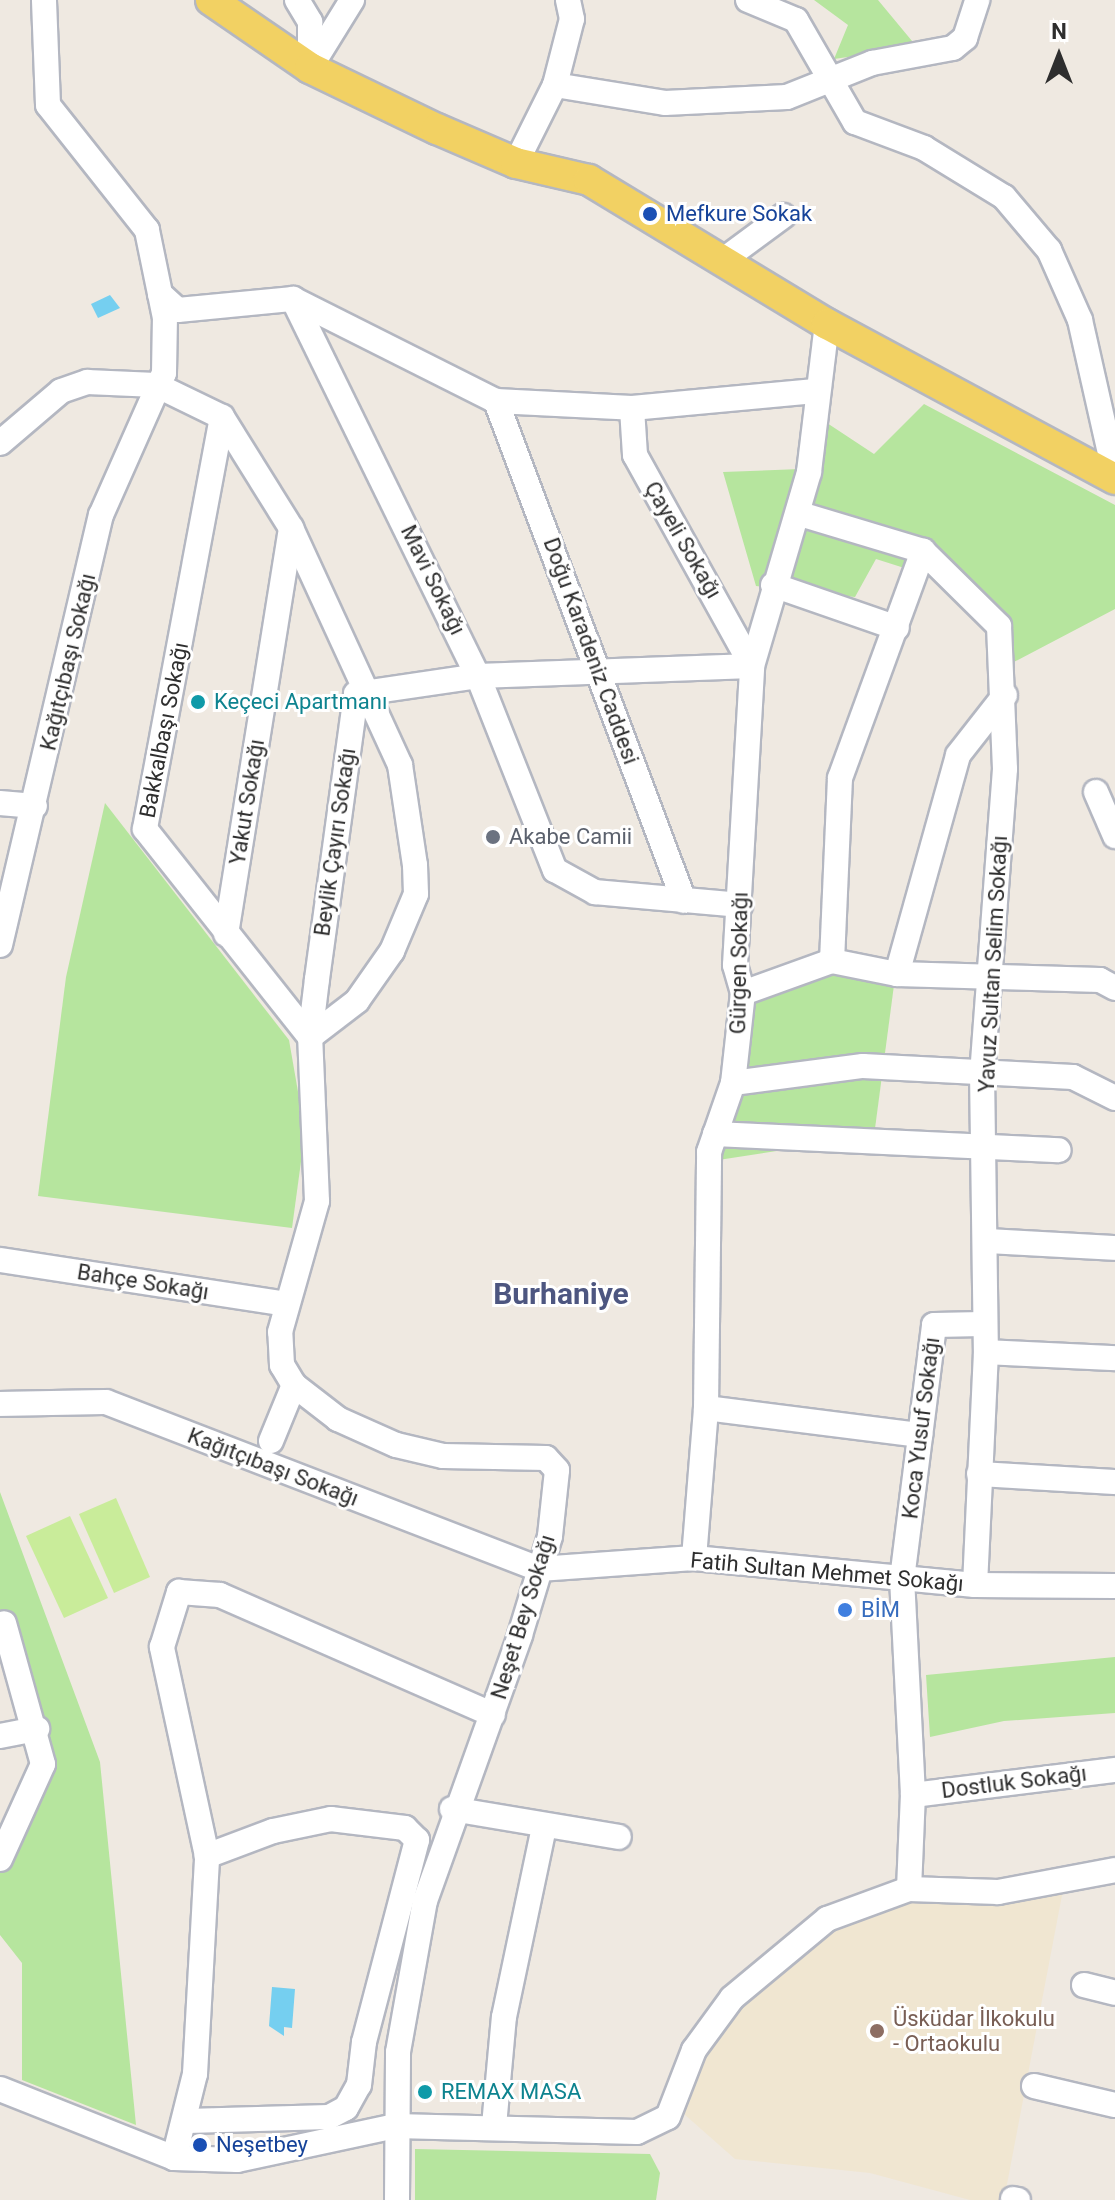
<!DOCTYPE html>
<meta charset="utf-8">
<style>
body{margin:0}
#map{position:relative;width:1115px;height:2200px;overflow:hidden;background:#efe9e1;font-family:Roboto,sans-serif}
div>[style]{position:absolute}
.education>*{inset:0;background:#f0e6d1}
.green>*{inset:0;background:#b6e59e}
.pitch>*{inset:0;background:#c9ec9a}
.water>*{inset:0;background:#75cff0}
.roads{filter:drop-shadow(2px 0 #b4b7c1) drop-shadow(-2px 0 #b4b7c1) drop-shadow(0 2px #b4b7c1) drop-shadow(0 -2px #b4b7c1)}
.minor>*{height:24px;margin:-12px;padding:0 12px;transform-origin:12px;border-radius:12px;background:#fff}
.major>*{height:30px;margin:-15px;padding:0 15px;transform-origin:15px;border-radius:15px;background:#f2d163}
.dots>*{width:22px;height:22px;translate:-50% -50%;box-sizing:border-box;border:4px solid #fff;border-radius:50%}
span{translate:-50% -50%;white-space:nowrap;text-align:center;line-height:1.15;-webkit-text-stroke:6px #fff;paint-order:stroke}
.transit-label{font-size:22px;color:#164399}
.left{translate:0 -50%;text-align:left}
.street-label{font-size:22px;color:#2e2e2e}
.culture-label{font-size:22px;color:#0d838f}
.worship-label{font-size:22px;color:#5b616d}
.shop-label{font-size:22px;color:#366cbe}
.education-label{font-size:22px;color:#785e54}
.district-label{font-size:30px;color:#4d5680;font-weight:700}
.north{position:absolute;left:1019px;top:16px;width:80px;height:80px;-webkit-text-stroke:6px #fff;paint-order:stroke;rotate:0deg;font-size:22px;font-weight:700;line-height:32px;text-align:center;color:#2e2e2e}
.north::after{content:'';display:block;margin:auto;width:28px;height:36px;background:#2e2e2e;clip-path:polygon(50% 0,100% 100%,50% 72%,0 100%)}
</style>
<div id="map">
<div class="education">
<i style="clip-path:polygon(1063px 1890px,1004px 2200px,970px 2200px,870px 2173px,735px 2159px,684px 2114px,703px 2051px,733px 2010px,829px 1927px,888px 1900px)"></i>
</div>
<div class="green">
<i style="clip-path:polygon(814px 0,878px 0,917px 47px,834px 59px,848px 25px)"></i>
<i style="clip-path:polygon(924px 404px,1115px 505px,1115px 609px,1012px 663px,939px 579px,876px 559px,855px 597px,756px 586px,723px 472px,801px 469px,827px 423px,874px 454px)"></i>
<i style="clip-path:polygon(105px 803px,289px 1040px,305px 1132px,292px 1228px,38px 1196px,66px 977px)"></i>
<i style="clip-path:polygon(896px 970px,874px 1136px,712px 1161px,754px 977px)"></i>
<i style="clip-path:polygon(0 1492px,100px 1762px,136px 2125px,22px 2080px,22px 1963px,0 1935px,0 1858px,44px 1755px,0 1636px)"></i>
<i style="clip-path:polygon(1115px 1657px,1115px 1713px,1004px 1721px,930px 1737px,926px 1675px)"></i>
<i style="clip-path:polygon(415px 2149px,650px 2154px,660px 2173px,656px 2200px,415px 2200px)"></i>
</div>
<div class="pitch">
<i style="clip-path:polygon(116px 1498px,150px 1577px,114px 1593px,79px 1514px)"></i>
<i style="clip-path:polygon(70px 1516px,108px 1598px,64px 1618px,26px 1536px)"></i>
</div>
<div class="water">
<i style="clip-path:polygon(110px 295px,120px 308px,98px 318px,91px 304px)"></i>
<i style="clip-path:polygon(272px 1987px,295px 1989px,292px 2028px,284px 2027px,284px 2036px,269px 2026px)"></i>
</div>
<div class="roads">
<div class="minor">
<i style="left:297px;top:0;width:26px;rotate:59deg"></i>
<i style="left:310px;top:22px;width:44px;rotate:90deg"></i>
<i style="left:748px;top:0;width:52px;rotate:22.6deg"></i>
<i style="left:796px;top:20px;width:118px;rotate:60deg"></i>
<i style="left:855px;top:122px;width:74px;rotate:20.6deg"></i>
<i style="left:924px;top:148px;width:94px;rotate:31.5deg"></i>
<i style="left:1004px;top:197px;width:70px;rotate:49.7deg"></i>
<i style="left:1049px;top:250px;width:77px;rotate:66.1deg"></i>
<i style="left:1080px;top:320px;width:159px;rotate:77.3deg"></i>
<i style="left:310px;top:68px;width:80px;rotate:-58.3deg"></i>
<i style="left:555px;top:85px;width:111px;rotate:9.3deg"></i>
<i style="left:665px;top:103px;width:122px;rotate:-2.8deg"></i>
<i style="left:787px;top:97px;width:92px;rotate:-21.8deg"></i>
<i style="left:872px;top:63px;width:82px;rotate:-10.5deg"></i>
<i style="left:953px;top:48px;width:16px;rotate:-40deg"></i>
<i style="left:965px;top:38px;width:40px;rotate:-72deg"></i>
<i style="left:516px;top:163px;width:87px;rotate:-63.4deg"></i>
<i style="left:555px;top:85px;width:68px;rotate:-75.6deg"></i>
<i style="left:572px;top:19px;width:19px;rotate:-102deg"></i>
<i style="left:722px;top:261px;width:76px;rotate:-36.4deg"></i>
<i style="left:160px;top:294px;width:24px;rotate:42deg"></i>
<i style="left:178px;top:310px;width:116px;rotate:-5.5deg"></i>
<i style="left:293px;top:299px;width:227px;rotate:26.7deg"></i>
<i style="left:496px;top:401px;width:136px;rotate:2.9deg"></i>
<i style="left:632px;top:408px;width:184px;rotate:-5.3deg"></i>
<i style="left:293px;top:299px;width:420px;rotate:63.9deg"></i>
<i style="left:478px;top:676px;width:209px;rotate:68.4deg"></i>
<i style="left:555px;top:870px;width:46px;rotate:28.8deg"></i>
<i style="left:595px;top:892px;width:146px;rotate:5.1deg"></i>
<i style="left:496px;top:401px;width:534px;rotate:69.39deg"></i>
<i style="left:222px;top:417px;width:419px;rotate:100.6deg"></i>
<i style="left:145px;top:829px;width:265px;rotate:51.6deg"></i>
<i style="left:0;top:443px;width:80px;rotate:-40.4deg"></i>
<i style="left:61px;top:391px;width:28px;rotate:-19deg"></i>
<i style="left:87px;top:382px;width:69px;rotate:2.5deg"></i>
<i style="left:156px;top:385px;width:73px;rotate:25.9deg"></i>
<i style="left:222px;top:417px;width:131px;rotate:58.1deg"></i>
<i style="left:291px;top:528px;width:261px;rotate:65.3deg"></i>
<i style="left:400px;top:765px;width:101px;rotate:81.5deg"></i>
<i style="left:415px;top:865px;width:29px;rotate:88deg"></i>
<i style="left:416px;top:894px;width:62px;rotate:112.8deg"></i>
<i style="left:392px;top:951px;width:61px;rotate:125deg"></i>
<i style="left:357px;top:1001px;width:59px;rotate:142.5deg"></i>
<i style="left:800px;top:514px;width:128px;rotate:16.7deg"></i>
<i style="left:923px;top:551px;width:107px;rotate:44.6deg"></i>
<i style="left:999px;top:626px;width:143px;rotate:87.6deg"></i>
<i style="left:1005px;top:769px;width:304px;rotate:94.3deg"></i>
<i style="left:982px;top:1072px;width:280px;rotate:89.2deg"></i>
<i style="left:986px;top:1352px;width:233px;rotate:92.7deg"></i>
<i style="left:773px;top:585px;width:131px;rotate:19.1deg"></i>
<i style="left:1096px;top:792px;width:48px;rotate:66.6deg"></i>
<i style="left:0;top:803px;width:35px;rotate:5deg"></i>
<i style="left:226px;top:934px;width:411px;rotate:-80.9deg"></i>
<i style="left:0;top:945px;width:442px;rotate:-76.8deg"></i>
<i style="left:101px;top:515px;width:155px;rotate:-66.1deg"></i>
<i style="left:164px;top:373px;width:55px;rotate:-89deg"></i>
<i style="left:165px;top:318px;width:90px;rotate:-101.6deg"></i>
<i style="left:147px;top:230px;width:159px;rotate:-128.4deg"></i>
<i style="left:48px;top:105px;width:105px;rotate:-92.2deg"></i>
<i style="left:832px;top:961px;width:183px;rotate:-87.5deg"></i>
<i style="left:840px;top:778px;width:242px;rotate:-69.9deg"></i>
<i style="left:897px;top:974px;width:227px;rotate:-74.4deg"></i>
<i style="left:958px;top:755px;width:76px;rotate:-51.9deg"></i>
<i style="left:743px;top:993px;width:95px;rotate:-19.8deg"></i>
<i style="left:832px;top:961px;width:66px;rotate:11.3deg"></i>
<i style="left:897px;top:974px;width:203px;rotate:1.7deg"></i>
<i style="left:1100px;top:980px;width:17px;rotate:28deg"></i>
<i style="left:733px;top:1083px;width:131px;rotate:-7.5deg"></i>
<i style="left:863px;top:1066px;width:210px;rotate:3deg"></i>
<i style="left:1073px;top:1077px;width:47px;rotate:26.6deg"></i>
<i style="left:715px;top:1134px;width:344px;rotate:2.7deg"></i>
<i style="left:986px;top:1241px;width:129px;rotate:3.1deg"></i>
<i style="left:0;top:1260px;width:289px;rotate:8.7deg"></i>
<i style="left:986px;top:1352px;width:129px;rotate:2.7deg"></i>
<i style="left:0;top:1404px;width:106px;rotate:-1.1deg"></i>
<i style="left:106px;top:1402px;width:464px;rotate:21.1deg"></i>
<i style="left:539px;top:1569px;width:155px;rotate:-4.1deg"></i>
<i style="left:694px;top:1558px;width:282px;rotate:5.5deg"></i>
<i style="left:975px;top:1585px;width:140px;rotate:0.4deg"></i>
<i style="left:706px;top:1408px;width:216px;rotate:7.2deg"></i>
<i style="left:271px;top:1441px;width:61px;rotate:-67.7deg"></i>
<i style="left:979px;top:1474px;width:136px;rotate:3.4deg"></i>
<i style="left:694px;top:1558px;width:150px;rotate:-85.4deg"></i>
<i style="left:706px;top:1408px;width:256px;rotate:-89.3deg"></i>
<i style="left:709px;top:1152px;width:73px;rotate:-70.8deg"></i>
<i style="left:733px;top:1083px;width:91px;rotate:-83.7deg"></i>
<i style="left:743px;top:993px;width:29px;rotate:-106deg"></i>
<i style="left:735px;top:965px;width:299px;rotate:-86.7deg"></i>
<i style="left:752px;top:666px;width:202px;rotate:-73.6deg"></i>
<i style="left:809px;top:472px;width:149px;rotate:-83.1deg"></i>
<i style="left:0;top:1736px;width:38px;rotate:-11deg"></i>
<i style="left:913px;top:1795px;width:204px;rotate:-7.1deg"></i>
<i style="left:452px;top:1809px;width:169px;rotate:9.5deg"></i>
<i style="left:0;top:1859px;width:104px;rotate:-65.6deg"></i>
<i style="left:43px;top:1764px;width:146px;rotate:-105.5deg"></i>
<i style="left:909px;top:1889px;width:94px;rotate:-87.6deg"></i>
<i style="left:913px;top:1795px;width:216px;rotate:-92.9deg"></i>
<i style="left:902px;top:1579px;width:256px;rotate:-82.8deg"></i>
<i style="left:934px;top:1325px;width:49px;rotate:-1.2deg"></i>
<i style="left:1084px;top:1985px;width:32px;rotate:14deg"></i>
<i style="left:1034px;top:2086px;width:83px;rotate:13.2deg"></i>
<i style="left:0;top:2089px;width:187px;rotate:21.6deg"></i>
<i style="left:174px;top:2158px;width:63px;rotate:1.8deg"></i>
<i style="left:237px;top:2160px;width:162px;rotate:-12.1deg"></i>
<i style="left:395px;top:2126px;width:242px;rotate:1.4deg"></i>
<i style="left:637px;top:2132px;width:34px;rotate:-26deg"></i>
<i style="left:668px;top:2117px;width:72px;rotate:-68.8deg"></i>
<i style="left:694px;top:2050px;width:64px;rotate:-53.8deg"></i>
<i style="left:732px;top:1998px;width:124px;rotate:-39.7deg"></i>
<i style="left:827px;top:1919px;width:87px;rotate:-20.1deg"></i>
<i style="left:909px;top:1889px;width:89px;rotate:1.9deg"></i>
<i style="left:998px;top:1892px;width:119px;rotate:-10.6deg"></i>
<i style="left:187px;top:2121px;width:142px;rotate:-1.6deg"></i>
<i style="left:329px;top:2117px;width:19px;rotate:-28deg"></i>
<i style="left:346px;top:2108px;width:26px;rotate:-61deg"></i>
<i style="left:359px;top:2085px;width:43px;rotate:-83.4deg"></i>
<i style="left:364px;top:2042px;width:209px;rotate:-75.3deg"></i>
<i style="left:417px;top:1840px;width:17px;rotate:-135deg"></i>
<i style="left:405px;top:1828px;width:75px;rotate:-173.1deg"></i>
<i style="left:331px;top:1819px;width:59px;rotate:168.3deg"></i>
<i style="left:273px;top:1831px;width:71px;rotate:159.3deg"></i>
<i style="left:494px;top:2126px;width:109px;rotate:-84.8deg"></i>
<i style="left:504px;top:2017px;width:194px;rotate:-78.1deg"></i>
<i style="left:174px;top:2158px;width:87px;rotate:-76deg"></i>
<i style="left:195px;top:2074px;width:218px;rotate:-86.8deg"></i>
<i style="left:207px;top:1856px;width:214px;rotate:-102.2deg"></i>
<i style="left:162px;top:1647px;width:58px;rotate:-72.8deg"></i>
<i style="left:179px;top:1592px;width:41px;rotate:4.2deg"></i>
<i style="left:220px;top:1595px;width:298px;rotate:23.7deg"></i>
<i style="left:1013px;top:2199px;width:5px;rotate:11deg"></i>
<i style="left:397px;top:2200px;width:148px;rotate:-89.6deg"></i>
<i style="left:398px;top:2052px;width:153px;rotate:-79.9deg"></i>
<i style="left:425px;top:1901px;width:282px;rotate:-70.3deg"></i>
<i style="left:520px;top:1635px;width:103px;rotate:-73.1deg"></i>
<i style="left:550px;top:1536px;width:66px;rotate:-83.9deg"></i>
<i style="left:557px;top:1470px;width:16px;rotate:-133deg"></i>
<i style="left:546px;top:1458px;width:103px;rotate:-178.9deg"></i>
<i style="left:443px;top:1456px;width:48px;rotate:-166.8deg"></i>
<i style="left:396px;top:1445px;width:64px;rotate:-155.9deg"></i>
<i style="left:338px;top:1419px;width:56px;rotate:-142.3deg"></i>
<i style="left:294px;top:1385px;width:23px;rotate:-121deg"></i>
<i style="left:282px;top:1365px;width:33px;rotate:-93deg"></i>
<i style="left:280px;top:1332px;width:136px;rotate:-74.2deg"></i>
<i style="left:317px;top:1201px;width:164px;rotate:-92.4deg"></i>
<i style="left:310px;top:1037px;width:58px;rotate:-83.1deg"></i>
<i style="left:317px;top:979px;width:288px;rotate:-82.2deg"></i>
<i style="left:356px;top:694px;width:123px;rotate:-8.4deg"></i>
<i style="left:478px;top:676px;width:274px;rotate:-2.1deg"></i>
<i style="left:752px;top:666px;width:241px;rotate:-119deg"></i>
<i style="left:635px;top:455px;width:47px;rotate:-93.7deg"></i>
</div>
<div class="major">
<i style="left:211px;top:0;width:120px;rotate:34.5deg"></i>
<i style="left:310px;top:68px;width:141px;rotate:25.7deg"></i>
<i style="left:437px;top:129px;width:86px;rotate:23.3deg"></i>
<i style="left:516px;top:163px;width:75px;rotate:13.1deg"></i>
<i style="left:589px;top:180px;width:278px;rotate:31.2deg"></i>
<i style="left:827px;top:324px;width:327px;rotate:28.3deg"></i>
</div>
</div>
<div class="dots">
<i style="left:650px;top:214px;background:#1a4fb4"></i>
<i style="left:198px;top:702px;background:#0f9aa8"></i>
<i style="left:493px;top:837px;background:#6b7280"></i>
<i style="left:845px;top:1610px;background:#3f7fe0"></i>
<i style="left:877px;top:2031px;background:#8d6e63"></i>
<i style="left:425px;top:2092px;background:#0f9aa8"></i>
<i style="left:200px;top:2145px;background:#1a4fb4"></i>
</div>
<div class="transit-label">
<span class="left" style="left:666px;top:214px">Mefkure Sokak</span>
<span class="left" style="left:216px;top:2145px">Neşetbey</span>
</div>
<div class="street-label">
<span style="left:683px;top:540px;rotate:60deg">Çayeli Sokağı</span>
<span style="left:433px;top:580px;rotate:64deg">Mavi Sokağı</span>
<span style="left:591px;top:651px;rotate:70deg">Doğu Karadeniz Caddesi</span>
<span style="left:68px;top:662px;rotate:-77deg">Kağıtçıbaşı Sokağı</span>
<span style="left:164px;top:730px;rotate:-79deg">Bakkalbaşı Sokağı</span>
<span style="left:247px;top:802px;rotate:-81deg">Yakut Sokağı</span>
<span style="left:335px;top:842px;rotate:-82deg">Beylik Çayırı Sokağı</span>
<span style="left:739px;top:963px;rotate:-89deg">Gürgen Sokağı</span>
<span style="left:993px;top:964px;rotate:-87deg">Yavuz Sultan Selim Sokağı</span>
<span style="left:143px;top:1282px;rotate:9deg">Bahçe Sokağı</span>
<span style="left:921px;top:1428px;rotate:-83deg">Koca Yusuf Sokağı</span>
<span style="left:273px;top:1467px;rotate:21deg">Kağıtçıbaşı Sokağı</span>
<span style="left:827px;top:1572px;rotate:5deg">Fatih Sultan Mehmet Sokağı</span>
<span style="left:523px;top:1617px;rotate:-73deg">Neşet Bey Sokağı</span>
<span style="left:1014px;top:1782px;rotate:-7deg">Dostluk Sokağı</span>
</div>
<div class="culture-label">
<span class="left" style="left:214px;top:702px">Keçeci Apartmanı</span>
<span class="left" style="left:441px;top:2092px">REMAX MASA</span>
</div>
<div class="worship-label">
<span class="left" style="left:509px;top:837px">Akabe Camii</span>
</div>
<div class="shop-label">
<span class="left" style="left:861px;top:1610px">BİM</span>
</div>
<div class="education-label">
<span class="left" style="left:893px;top:2031px">Üsküdar İlkokulu<br>- Ortaokulu</span>
</div>
<div class="district-label">
<span style="left:561px;top:1294px">Burhaniye</span>
</div>
<div class="north">N</div>
</div>
